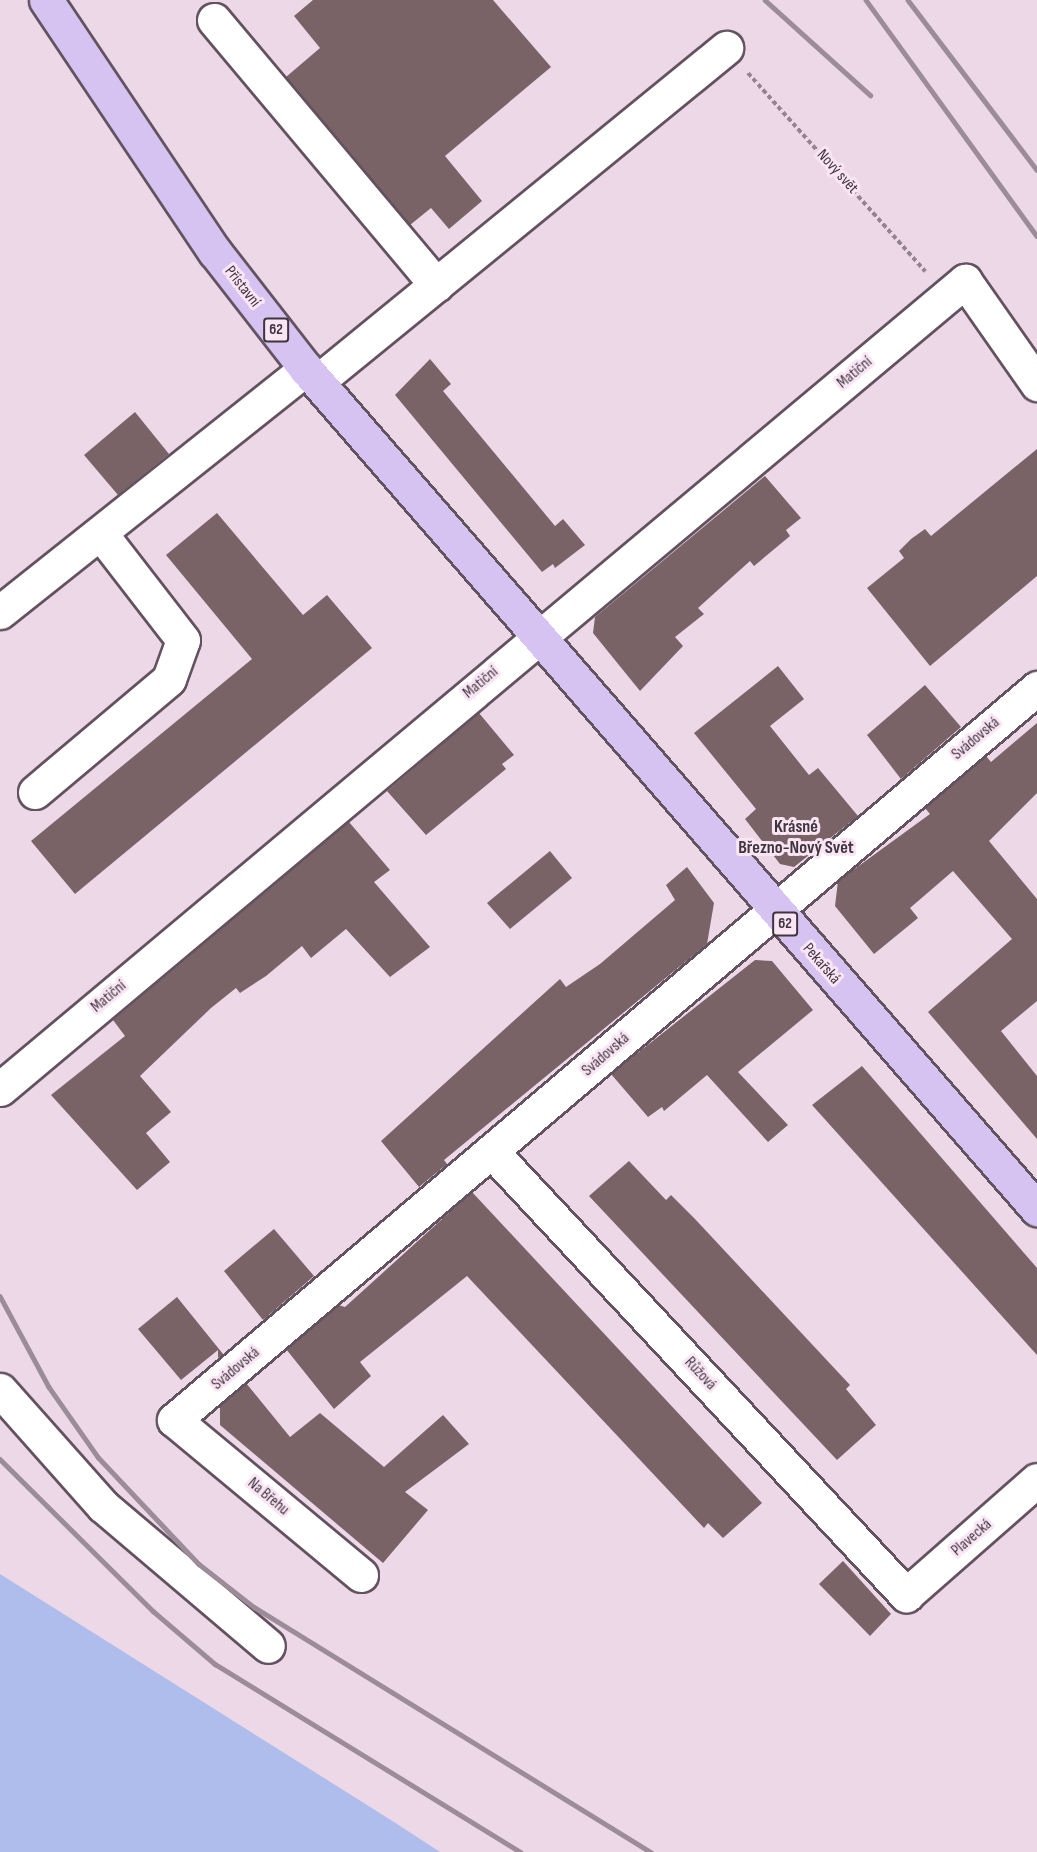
<!DOCTYPE html>
<meta charset="utf-8">
<style>
body{margin:0}
#map{position:relative;width:1037px;height:1852px;overflow:hidden;background:#ecd8e7;font-family:"Sofia Sans Condensed",sans-serif}
div>[style]{position:absolute}
.water>*{inset:0;background:#aebdeb}
.building>*{inset:0;background:#7a6367}
.path>*{height:4px;margin-top:-2px;transform-origin:0;background:repeating-linear-gradient(90deg,#93848f 0 4.5px,transparent 0 7.5px)}
.roads{filter:drop-shadow(2px 0 #63525f) drop-shadow(-2px 0 #63525f) drop-shadow(0 2px #63525f) drop-shadow(0 -2px #63525f)}
.minor>*{height:33px;margin:-16.5px;padding:0 16.5px;transform-origin:16.5px;border-radius:16.5px;background:#fff}
.major>*{height:33px;margin:-16.5px;padding:0 16.5px;transform-origin:16.5px;border-radius:16.5px;background:#d6c3f2}
.rail>*{height:4.5px;margin:-2.25px;padding:0 2.25px;transform-origin:2.25px;border-radius:2.25px;background:#9b8c97}
span{translate:-50% -50%;white-space:nowrap;text-align:center;line-height:1.15;-webkit-text-stroke:6px #fae5f4;paint-order:stroke}
.shield-label span{padding:2px 4px;background:#fae5f4;border:2px solid;border-radius:4px;-webkit-text-stroke-width:0}
.shield-label{font-size:15px;color:#3f363d;font-weight:700}
.street-label{font-size:16px;color:#3f363d}
.neighbourhood-label{font-size:18px;color:#3f363d;font-weight:700}
</style>
<div id="map">
<div class="water">
<i style="clip-path:polygon(0 1574px,394px 1822px,440px 1852px,0 1852px)"></i>
</div>
<div class="building">
<i style="clip-path:polygon(313px 0,493px 0,551px 67px,445px 156px,482px 201px,449px 229px,431px 208px,410px 225px,286px 77px,320px 48px,294px 16px)"></i>
<i style="clip-path:polygon(430px 359px,451px 384px,443px 391px,555px 526px,563px 519px,585px 545px,555px 568px,553px 564px,542px 572px,395px 395px)"></i>
<i style="clip-path:polygon(135px 412px,169px 454px,118px 495px,84px 455px)"></i>
<i style="clip-path:polygon(1037px 449px,1037px 576px,930px 666px,867px 588px,904px 558px,899px 551px,911px 539px,925px 529px,931px 536px)"></i>
<i style="clip-path:polygon(765px 476px,801px 518px,786px 530px,790px 536px,754px 566px,750px 561px,698px 608px,704px 614px,675px 637px,683px 646px,640px 691px,593px 633px,595px 617px)"></i>
<i style="clip-path:polygon(217px 513px,303px 615px,327px 595px,372px 648px,75px 894px,31px 841px,252px 659px,166px 555px)"></i>
<i style="clip-path:polygon(778px 666px,804px 699px,770px 726px,809px 775px,818px 768px,858px 816px,794px 867px,780px 864px,745px 819px,756px 809px,694px 733px)"></i>
<i style="clip-path:polygon(925px 685px,961px 727px,901px 779px,867px 735px)"></i>
<i style="clip-path:polygon(479px 713px,514px 755px,502px 764px,506px 769px,426px 835px,387px 791px)"></i>
<i style="clip-path:polygon(1037px 723px,1037px 793px,989px 841px,1037px 899px,1037px 1001px,1001px 1031px,1037px 1076px,1037px 1139px,928px 1012px,1012px 939px,953px 871px,910px 908px,918px 918px,874px 954px,835px 906px,838px 881px,930px 814px,925px 808px,986px 756px,991px 762px)"></i>
<i style="clip-path:polygon(349px 822px,390px 870px,374px 882px,430px 947px,390px 977px,346px 929px,311px 958px,302px 946px,266px 976px,240px 993px,236px 988px,211px 1008px,140px 1076px,171px 1112px,146px 1133px,170px 1162px,137px 1190px,51px 1095px,125px 1036px,113px 1020px)"></i>
<i style="clip-path:polygon(550px 851px,572px 878px,510px 929px,487px 903px)"></i>
<i style="clip-path:polygon(687px 867px,714px 903px,707px 944px,444px 1160px,447px 1164px,419px 1187px,381px 1141px,560px 979px,566px 987px,600px 964px,675px 900px,666px 885px)"></i>
<i style="clip-path:polygon(755px 960px,772px 961px,813px 1010px,738px 1072px,788px 1125px,768px 1142px,707px 1075px,664px 1111px,662px 1107px,648px 1117px,611px 1074px)"></i>
<i style="clip-path:polygon(862px 1066px,1037px 1268px,1037px 1355px,812px 1105px)"></i>
<i style="clip-path:polygon(629px 1161px,666px 1200px,671px 1195px,695px 1219px,850px 1385px,846px 1389px,876px 1425px,837px 1460px,589px 1196px)"></i>
<i style="clip-path:polygon(472px 1192px,762px 1503px,723px 1538px,708px 1523px,704px 1528px,467px 1276px,360px 1362px,371px 1376px,334px 1409px,286px 1349px,338px 1305px,345px 1307px)"></i>
<i style="clip-path:polygon(274px 1229px,314px 1276px,263px 1320px,224px 1271px)"></i>
<i style="clip-path:polygon(177px 1297px,223px 1354px,218px 1358px,218px 1350px,181px 1380px,138px 1329px)"></i>
<i style="clip-path:polygon(246px 1383px,290px 1437px,320px 1413px,384px 1467px,443px 1415px,469px 1444px,405px 1492px,428px 1510px,383px 1563px,220px 1425px,220px 1406px)"></i>
<i style="clip-path:polygon(843px 1561px,891px 1614px,870px 1636px,819px 1584px)"></i>
</div>
<div class="path">
<i style="left:748px;top:73px;width:266px;rotate:48.2deg"></i>
</div>
<div class="roads">
<div class="minor">
<i style="left:214px;top:20px;width:346px;rotate:50deg"></i>
<i style="left:318px;top:381px;width:527px;rotate:-39.22deg"></i>
<i style="left:0;top:612px;width:391px;rotate:-38.5deg"></i>
<i style="left:35px;top:792px;width:175px;rotate:-40.1deg"></i>
<i style="left:169px;top:679px;width:41px;rotate:-70.3deg"></i>
<i style="left:183px;top:640px;width:134px;rotate:-127.7deg"></i>
<i style="left:0;top:1089px;width:1259px;rotate:-39.94deg"></i>
<i style="left:965px;top:281px;width:126px;rotate:55deg"></i>
<i style="left:494px;top:1154px;width:604px;rotate:46.95deg"></i>
<i style="left:906px;top:1595px;width:174px;rotate:-41.3deg"></i>
<i style="left:0;top:1390px;width:155px;rotate:48.4deg"></i>
<i style="left:103px;top:1506px;width:216px;rotate:40.3deg"></i>
<i style="left:361px;top:1575px;width:243px;rotate:-140.3deg"></i>
<i style="left:174px;top:1420px;width:1132px;rotate:-40.3deg"></i>
</div>
<div class="major">
<i style="left:46px;top:0;width:303px;rotate:56.2deg"></i>
<i style="left:215px;top:252px;width:148px;rotate:52.1deg"></i>
<i style="left:306px;top:369px;width:1114px;rotate:48.97deg"></i>
</div>
</div>
<div class="rail">
<i style="left:765px;top:0;width:142px;rotate:42.1deg"></i>
<i style="left:866px;top:0;width:291px;rotate:54.1deg"></i>
<i style="left:908px;top:0;width:213px;rotate:52.8deg"></i>
<i style="left:0;top:1296px;width:103px;rotate:61.7deg"></i>
<i style="left:49px;top:1387px;width:85px;rotate:55deg"></i>
<i style="left:98px;top:1457px;width:147px;rotate:46.7deg"></i>
<i style="left:199px;top:1564px;width:70px;rotate:38deg"></i>
<i style="left:254px;top:1607px;width:467px;rotate:31.7deg"></i>
<i style="left:0;top:1459px;width:216px;rotate:44.8deg"></i>
<i style="left:153px;top:1611px;width:82px;rotate:40.5deg"></i>
<i style="left:215px;top:1664px;width:359px;rotate:31.6deg"></i>
</div>
<div class="shield-label">
<span style="left:276px;top:330px">62</span>
<span style="left:785px;top:924px">62</span>
</div>
<div class="street-label">
<span style="left:837px;top:172px;rotate:48deg">Nový svět</span>
<span style="left:242px;top:287px;rotate:52deg">Přístavní</span>
<span style="left:855px;top:373px;rotate:-40deg">Matiční</span>
<span style="left:481px;top:683px;rotate:-40deg">Matiční</span>
<span style="left:976px;top:739px;rotate:-40deg">Svádovská</span>
<span style="left:821px;top:964px;rotate:49deg">Pekařská</span>
<span style="left:109px;top:997px;rotate:-40deg">Matiční</span>
<span style="left:606px;top:1055px;rotate:-41deg">Svádovská</span>
<span style="left:236px;top:1369px;rotate:-40deg">Svádovská</span>
<span style="left:700px;top:1374px;rotate:47deg">Růžová</span>
<span style="left:268px;top:1497px;rotate:40deg">Na Břehu</span>
<span style="left:972px;top:1538px;rotate:-41deg">Plavecká</span>
</div>
<div class="neighbourhood-label">
<span style="left:796px;top:838px">Krásné<br>Březno-Nový Svět</span>
</div>
</div>
